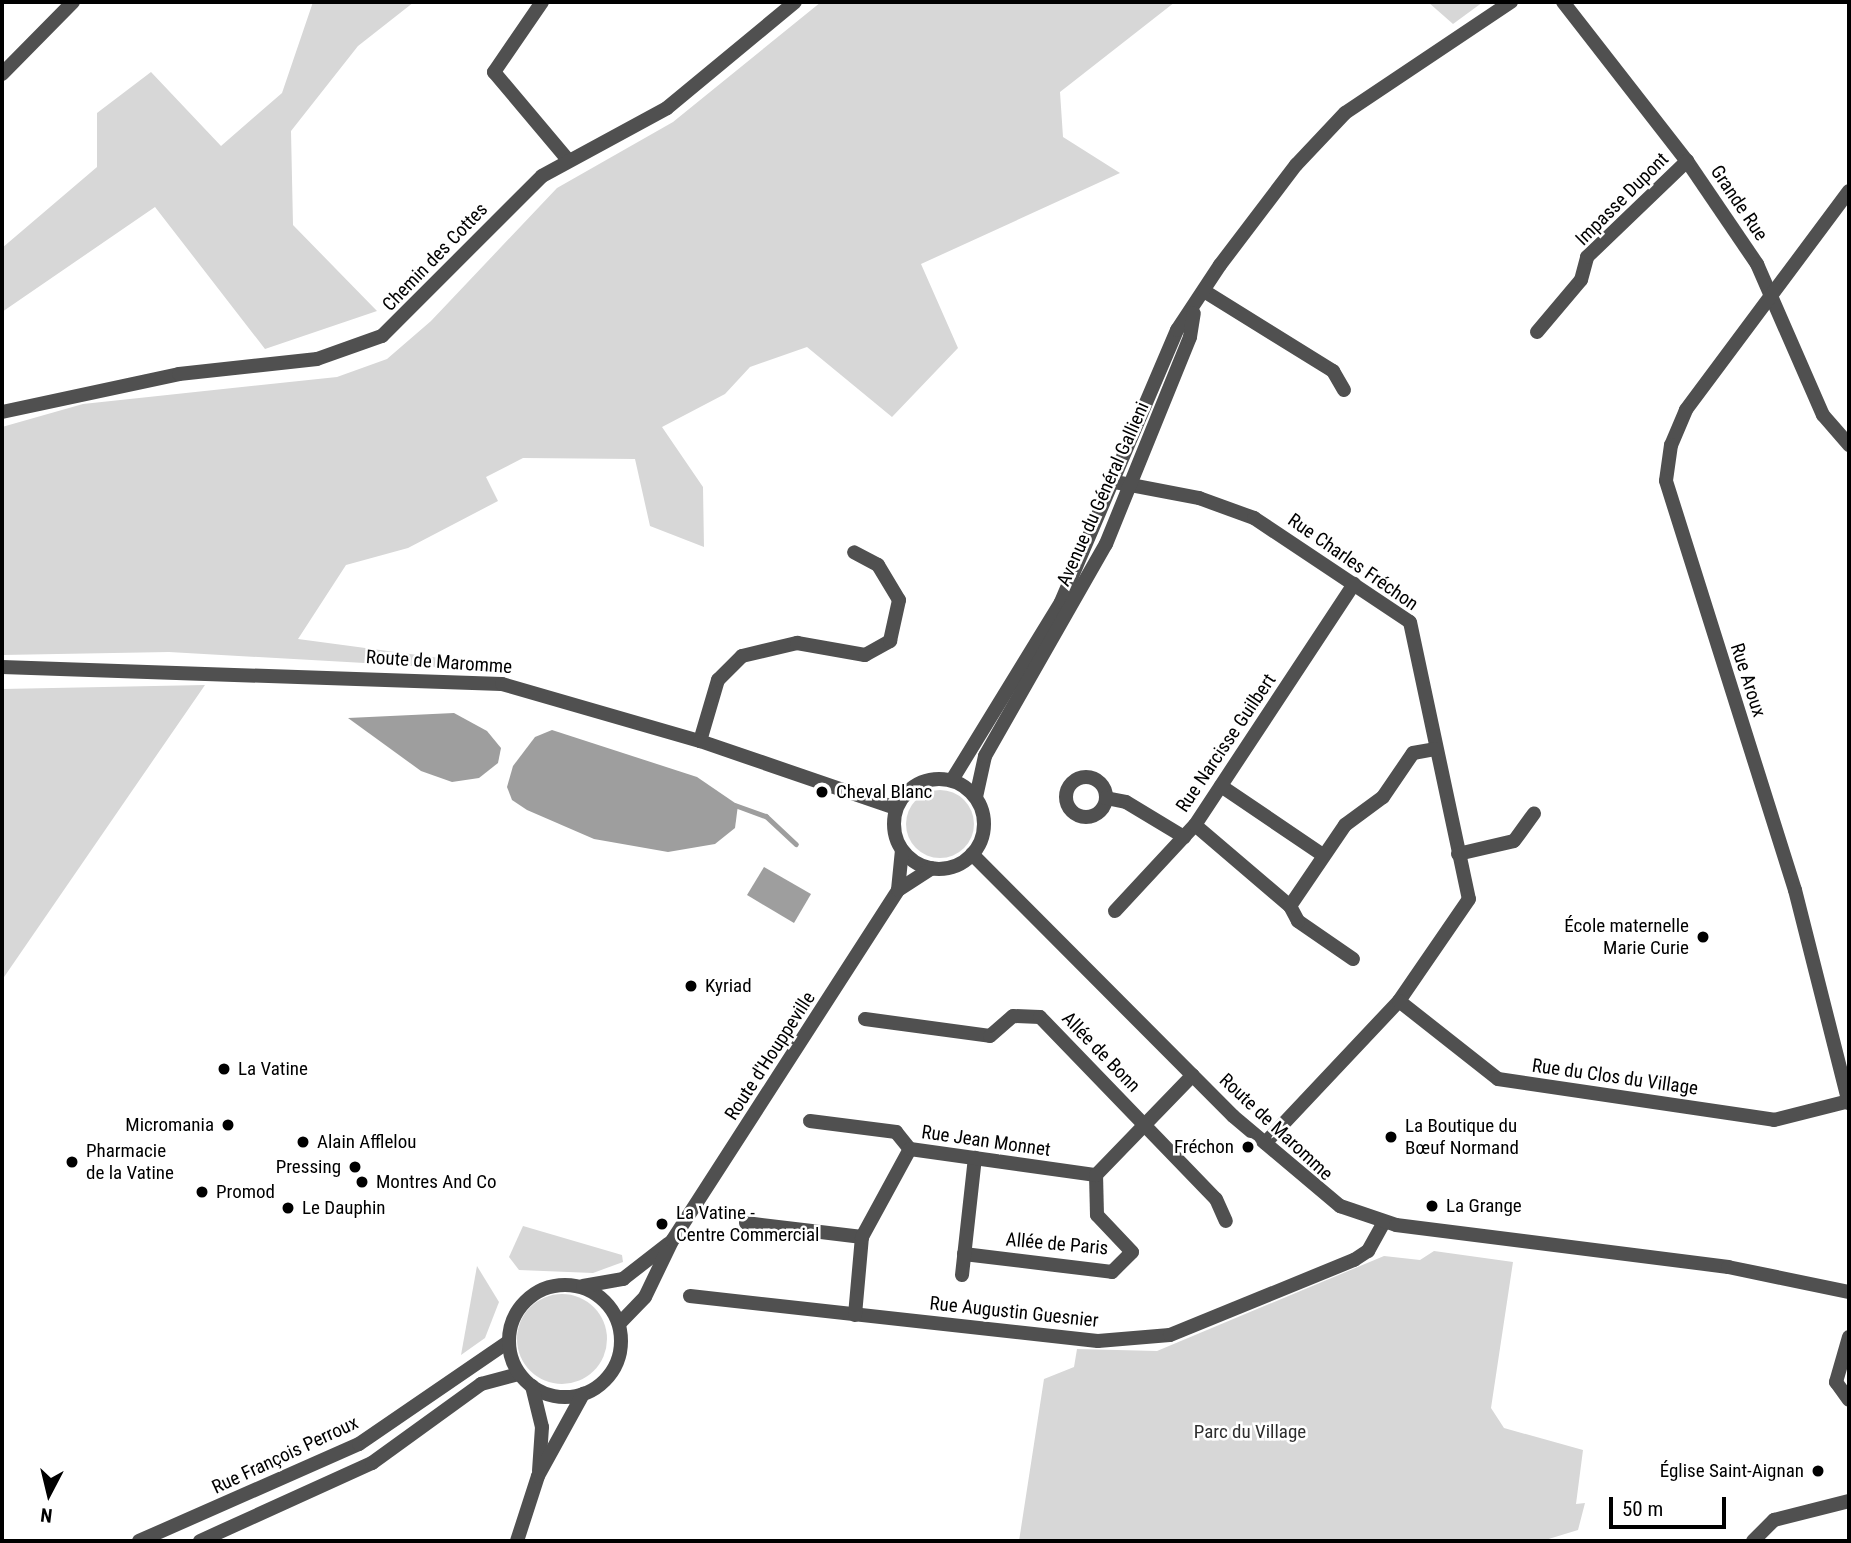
<!DOCTYPE html>
<meta charset="utf-8">
<style>
body{margin:0}
#map{position:relative;width:1851px;height:1543px;overflow:hidden;background:#fff;font-family:"Roboto Condensed",sans-serif}
div>[style]{position:absolute}
.green>*{inset:0;background:#d7d7d7}
.round{border-radius:50%}
.water>*{inset:0;background:#9e9e9e}
.stream>*{height:4.5px;margin:-2.25px;padding:0 2.25px;transform-origin:2.25px;border-radius:2.25px;background:#9e9e9e}
.minor>*{height:14px;margin:-7px;padding:0 7px;transform-origin:7px;border-radius:7px;background:#505050}
.minor>.ring{margin:-7px;padding:0;box-sizing:content-box;background:none;border:14px solid #505050;border-radius:50%}
.tertiary>*{height:14px;margin:-7px;padding:0 7px;transform-origin:7px;border-radius:7px;background:#505050}
.tertiary>.ring{margin:-7px;padding:0;box-sizing:content-box;background:none;border:14px solid #505050;border-radius:50%}
.dots>*{width:19px;height:19px;translate:-50% -50%;box-sizing:border-box;border:4px solid #fff;border-radius:50%}
span{translate:-50% -50%;white-space:nowrap;text-align:center;line-height:1.15;-webkit-text-stroke:5px #fff;paint-order:stroke}
.street-label{font-size:19px;color:#000}
.poi-label{font-size:19px;color:#000}
.left{translate:0 -50%;text-align:left}
.right{translate:-100% -50%;text-align:right}
.park-label{font-size:19px;color:#2e2e2e}
.frame{position:absolute;inset:0;border:4px solid #000;pointer-events:none}
.north{position:absolute;left:14px;top:1459px;width:70px;height:70px;-webkit-text-stroke:5px #fff;paint-order:stroke;rotate:187deg;font-size:19px;font-weight:700;line-height:28px;text-align:center;color:#000}
.north::after{content:'';display:block;margin:auto;width:24px;height:32px;background:#000;clip-path:polygon(50% 0,100% 100%,50% 72%,0 100%)}
.scale{position:absolute;left:1609px;top:1497px;width:117px;height:32px;box-sizing:border-box;border:4px solid #000;border-top:0;padding-left:9px;font-size:21px;line-height:24px;white-space:nowrap;color:#000;-webkit-text-stroke:5px #fff;paint-order:stroke}
</style>
<div id="map">
<div class="green">
<i style="clip-path:polygon(313px 2px,414px 2px,358px 46px,291px 131px,293px 225px,377px 311px,265px 349px,155px 207px,2px 312px,2px 248px,97px 167px,97px 113px,151px 72px,221px 146px,282px 93px)"></i>
<i style="clip-path:polygon(821px 2px,1175px 2px,1060px 92px,1063px 137px,1120px 173px,921px 264px,958px 348px,892px 417px,807px 347px,750px 367px,725px 394px,662px 427px,703px 487px,704px 547px,650px 526px,635px 459px,523px 458px,486px 477px,498px 501px,408px 548px,346px 565px,298px 639px,455px 660px,453px 668px,169px 652px,2px 655px,2px 427px,83px 404px,337px 377px,387px 359px,431px 321px,557px 188px,673px 122px)"></i>
<i style="clip-path:polygon(1428px 2px,1483px 2px,1453px 24px)"></i>
<i style="clip-path:polygon(205px 685px,134px 788px,2px 980px,2px 689px)"></i>
<i class="round" style="left:906px;top:790px;width:68px;height:68px"></i>
<i style="clip-path:polygon(523px 1226px,622px 1255px,623px 1262px,593px 1273px,519px 1270px,509px 1257px)"></i>
<i style="clip-path:polygon(1434px 1251px,1513px 1262px,1491px 1408px,1504px 1428px,1583px 1450px,1576px 1504px,1585px 1503px,1578px 1530px,1542px 1541px,1019px 1541px,1044px 1379px,1074px 1367px,1077px 1349px,1157px 1351px,1384px 1256px,1420px 1260px)"></i>
<i style="clip-path:polygon(477px 1266px,499px 1302px,485px 1338px,461px 1355px)"></i>
<i class="round" style="left:517px;top:1294px;width:90px;height:90px"></i>
</div>
<div class="water">
<i style="clip-path:polygon(454px 713px,487px 731px,501px 748px,498px 763px,479px 778px,452px 782px,421px 771px,348px 718px)"></i>
<i style="clip-path:polygon(552px 730px,697px 777px,738px 805px,735px 828px,715px 844px,668px 852px,594px 839px,527px 810px,512px 800px,507px 787px,513px 766px,535px 737px)"></i>
<i style="clip-path:polygon(764px 867px,811px 894px,794px 923px,747px 895px)"></i>
</div>
<div class="stream">
<i style="left:735px;top:805px;width:33px;rotate:20deg"></i>
<i style="left:766px;top:816px;width:41px;rotate:43deg"></i>
</div>
<div class="minor">
<i style="left:542px;top:2px;width:85px;rotate:124.4deg"></i>
<i style="left:494px;top:72px;width:115px;rotate:49.9deg"></i>
<i style="left:1563px;top:2px;width:202px;rotate:52.1deg"></i>
<i style="left:1687px;top:161px;width:125px;rotate:55.8deg"></i>
<i style="left:1757px;top:264px;width:165px;rotate:66.4deg"></i>
<i style="left:1823px;top:415px;width:40px;rotate:49deg"></i>
<i style="left:2px;top:74px;width:101px;rotate:-45.4deg"></i>
<i style="left:1849px;top:191px;width:273px;rotate:126.7deg"></i>
<i style="left:1686px;top:410px;width:38px;rotate:113deg"></i>
<i style="left:1671px;top:445px;width:36px;rotate:98deg"></i>
<i style="left:1666px;top:481px;width:429px;rotate:72.5deg"></i>
<i style="left:1795px;top:890px;width:220px;rotate:75.8deg"></i>
<i style="left:1204px;top:291px;width:152px;rotate:31.8deg"></i>
<i style="left:1333px;top:371px;width:22px;rotate:60deg"></i>
<i style="left:1537px;top:332px;width:68px;rotate:-49.8deg"></i>
<i style="left:1581px;top:280px;width:24px;rotate:-75deg"></i>
<i style="left:1587px;top:257px;width:139px;rotate:-43.8deg"></i>
<i style="left:2px;top:412px;width:181px;rotate:-12.1deg"></i>
<i style="left:179px;top:374px;width:139px;rotate:-6.2deg"></i>
<i style="left:317px;top:359px;width:69px;rotate:-19.5deg"></i>
<i style="left:382px;top:336px;width:226px;rotate:-45deg"></i>
<i style="left:542px;top:176px;width:142px;rotate:-28.5deg"></i>
<i style="left:667px;top:108px;width:166px;rotate:-39.6deg"></i>
<i style="left:1115px;top:482px;width:86px;rotate:10.8deg"></i>
<i style="left:1199px;top:498px;width:59px;rotate:20deg"></i>
<i style="left:1254px;top:518px;width:187px;rotate:33.7deg"></i>
<i style="left:1410px;top:622px;width:283px;rotate:78deg"></i>
<i style="left:1469px;top:899px;width:124px;rotate:124.5deg"></i>
<i style="left:1399px;top:1001px;width:195px;rotate:133.3deg"></i>
<i style="left:700px;top:741px;width:64px;rotate:-73.6deg"></i>
<i style="left:718px;top:680px;width:34px;rotate:-45deg"></i>
<i style="left:742px;top:656px;width:57px;rotate:-13.3deg"></i>
<i style="left:797px;top:643px;width:69px;rotate:10deg"></i>
<i style="left:865px;top:655px;width:29px;rotate:-29deg"></i>
<i style="left:890px;top:641px;width:42px;rotate:-77.6deg"></i>
<i style="left:899px;top:600px;width:41px;rotate:-121deg"></i>
<i style="left:878px;top:565px;width:27px;rotate:-152deg"></i>
<i class="ring" style="left:1066px;top:777px;width:26px;height:26px"></i>
<i style="left:1221px;top:786px;width:123px;rotate:34.1deg"></i>
<i style="left:1106px;top:798px;width:20px;rotate:11deg"></i>
<i style="left:1126px;top:802px;width:68px;rotate:31.1deg"></i>
<i style="left:1195px;top:825px;width:125px;rotate:40.5deg"></i>
<i style="left:1458px;top:854px;width:57px;rotate:-13.1deg"></i>
<i style="left:1514px;top:841px;width:34px;rotate:-54deg"></i>
<i style="left:1115px;top:911px;width:117px;rotate:-47.1deg"></i>
<i style="left:1195px;top:825px;width:289px;rotate:-56.6deg"></i>
<i style="left:1353px;top:959px;width:67px;rotate:-145.4deg"></i>
<i style="left:1298px;top:921px;width:17px;rotate:-118deg"></i>
<i style="left:1290px;top:906px;width:98px;rotate:-55.8deg"></i>
<i style="left:1345px;top:825px;width:47px;rotate:-36.4deg"></i>
<i style="left:1383px;top:797px;width:53px;rotate:-55.7deg"></i>
<i style="left:1413px;top:753px;width:22px;rotate:-10deg"></i>
<i style="left:1399px;top:1001px;width:126px;rotate:38.2deg"></i>
<i style="left:1498px;top:1079px;width:279px;rotate:8.4deg"></i>
<i style="left:1774px;top:1120px;width:77px;rotate:-14.2deg"></i>
<i style="left:865px;top:1019px;width:126px;rotate:7.7deg"></i>
<i style="left:990px;top:1036px;width:30px;rotate:-41deg"></i>
<i style="left:1013px;top:1016px;width:27px;rotate:2deg"></i>
<i style="left:1040px;top:1017px;width:253px;rotate:46deg"></i>
<i style="left:1216px;top:1199px;width:24px;rotate:66deg"></i>
<i style="left:810px;top:1121px;width:87px;rotate:7.3deg"></i>
<i style="left:896px;top:1132px;width:22px;rotate:51deg"></i>
<i style="left:746px;top:1223px;width:117px;rotate:6.9deg"></i>
<i style="left:964px;top:1254px;width:149px;rotate:6.9deg"></i>
<i style="left:1112px;top:1272px;width:28px;rotate:-45deg"></i>
<i style="left:1132px;top:1252px;width:51px;rotate:-133.4deg"></i>
<i style="left:1097px;top:1215px;width:40px;rotate:-91.4deg"></i>
<i style="left:962px;top:1275px;width:118px;rotate:-83.7deg"></i>
<i style="left:690px;top:1296px;width:410px;rotate:6.3deg"></i>
<i style="left:1098px;top:1341px;width:72px;rotate:-4.8deg"></i>
<i style="left:1170px;top:1335px;width:199px;rotate:-22.2deg"></i>
<i style="left:1354px;top:1260px;width:17px;rotate:-33deg"></i>
<i style="left:1368px;top:1251px;width:33px;rotate:-61deg"></i>
<i style="left:855px;top:1315px;width:78px;rotate:-84.9deg"></i>
<i style="left:862px;top:1237px;width:100px;rotate:-61.4deg"></i>
<i style="left:910px;top:1149px;width:188px;rotate:8deg"></i>
<i style="left:1096px;top:1175px;width:139px;rotate:-45.9deg"></i>
<i style="left:1849px;top:1337px;width:47px;rotate:106.1deg"></i>
<i style="left:1836px;top:1382px;width:22px;rotate:54deg"></i>
<i style="left:139px;top:1541px;width:240px;rotate:-23.8deg"></i>
<i style="left:359px;top:1444px;width:181px;rotate:-34.4deg"></i>
<i style="left:200px;top:1541px;width:189px;rotate:-24.4deg"></i>
<i style="left:372px;top:1463px;width:135px;rotate:-35.9deg"></i>
<i style="left:481px;top:1384px;width:39px;rotate:-15deg"></i>
<i style="left:1753px;top:1541px;width:30px;rotate:-45deg"></i>
<i style="left:1774px;top:1520px;width:77px;rotate:-14.2deg"></i>
</div>
<div class="tertiary">
<i style="left:2px;top:667px;width:500px;rotate:1.95deg"></i>
<i style="left:502px;top:684px;width:206px;rotate:16.1deg"></i>
<i style="left:700px;top:741px;width:207px;rotate:18.9deg"></i>
<i class="ring" style="left:894px;top:779px;width:76px;height:76px"></i>
<i style="left:952px;top:780px;width:209px;rotate:-58.5deg"></i>
<i style="left:1061px;top:602px;width:296px;rotate:-66.9deg"></i>
<i style="left:1177px;top:330px;width:78px;rotate:-56.5deg"></i>
<i style="left:1220px;top:265px;width:126px;rotate:-52.8deg"></i>
<i style="left:1296px;top:165px;width:71px;rotate:-46.7deg"></i>
<i style="left:1345px;top:113px;width:200px;rotate:-33.8deg"></i>
<i style="left:976px;top:797px;width:42px;rotate:-77.6deg"></i>
<i style="left:985px;top:756px;width:244px;rotate:-60.3deg"></i>
<i style="left:1106px;top:544px;width:223px;rotate:-67.9deg"></i>
<i style="left:1190px;top:337px;width:24px;rotate:-81deg"></i>
<i style="left:972px;top:854px;width:370px;rotate:45.1deg"></i>
<i style="left:1233px;top:1116px;width:140px;rotate:40.1deg"></i>
<i style="left:1340px;top:1206px;width:59px;rotate:18.7deg"></i>
<i style="left:1396px;top:1225px;width:335px;rotate:7.2deg"></i>
<i style="left:1728px;top:1267px;width:124px;rotate:11.7deg"></i>
<i style="left:898px;top:890px;width:40px;rotate:-84.3deg"></i>
<i class="ring" style="left:509px;top:1285px;width:98px;height:98px"></i>
<i style="left:583px;top:1286px;width:41px;rotate:-9.9deg"></i>
<i style="left:623px;top:1279px;width:57px;rotate:-37.9deg"></i>
<i style="left:619px;top:1324px;width:37px;rotate:-46deg"></i>
<i style="left:645px;top:1297px;width:62px;rotate:-64.3deg"></i>
<i style="left:672px;top:1241px;width:417px;rotate:-57.2deg"></i>
<i style="left:898px;top:890px;width:40px;rotate:-32.9deg"></i>
<i style="left:532px;top:1386px;width:42px;rotate:76.3deg"></i>
<i style="left:542px;top:1427px;width:44px;rotate:93.9deg"></i>
<i style="left:517px;top:1541px;width:68px;rotate:-72.1deg"></i>
<i style="left:538px;top:1476px;width:94px;rotate:-61.2deg"></i>
</div>
<div class="dots">
<i style="left:822px;top:792px;background:#000"></i>
<i style="left:1703px;top:937px;background:#000"></i>
<i style="left:691px;top:986px;background:#000"></i>
<i style="left:224px;top:1069px;background:#000"></i>
<i style="left:228px;top:1125px;background:#000"></i>
<i style="left:1391px;top:1137px;background:#000"></i>
<i style="left:303px;top:1142px;background:#000"></i>
<i style="left:1248px;top:1147px;background:#000"></i>
<i style="left:72px;top:1162px;background:#000"></i>
<i style="left:355px;top:1167px;background:#000"></i>
<i style="left:362px;top:1182px;background:#000"></i>
<i style="left:202px;top:1192px;background:#000"></i>
<i style="left:1432px;top:1206px;background:#000"></i>
<i style="left:288px;top:1208px;background:#000"></i>
<i style="left:662px;top:1224px;background:#000"></i>
<i style="left:1818px;top:1471px;background:#000"></i>
</div>
<div class="street-label">
<span style="left:1622px;top:199px;rotate:-45deg">Impasse Dupont</span>
<span style="left:1739px;top:203px;rotate:56deg">Grande Rue</span>
<span style="left:435px;top:257px;rotate:-46deg">Chemin des Cottes</span>
<span style="left:1103px;top:494px;rotate:-66deg">Avenue du Général Gallieni</span>
<span style="left:1353px;top:562px;rotate:35deg">Rue Charles Fréchon</span>
<span style="left:439px;top:662px;rotate:4deg">Route de Maromme</span>
<span style="left:1748px;top:680px;rotate:72deg">Rue Aroux</span>
<span style="left:1226px;top:743px;rotate:-56deg">Rue Narcisse Guilbert</span>
<span style="left:1101px;top:1052px;rotate:46deg">Allée de Bonn</span>
<span style="left:770px;top:1056px;rotate:-57deg">Route d'Houppeville</span>
<span style="left:1615px;top:1077px;rotate:8deg">Rue du Clos du Village</span>
<span style="left:1276px;top:1127px;rotate:43deg">Route de Maromme</span>
<span style="left:986px;top:1141px;rotate:8deg">Rue Jean Monnet</span>
<span style="left:1057px;top:1244px;rotate:5deg">Allée de Paris</span>
<span style="left:1014px;top:1312px;rotate:6deg">Rue Augustin Guesnier</span>
<span style="left:285px;top:1455px;rotate:-25deg">Rue François Perroux</span>
</div>
<div class="poi-label">
<span class="left" style="left:836px;top:792px">Cheval Blanc</span>
<span class="right" style="left:1689px;top:937px">École maternelle<br>Marie Curie</span>
<span class="left" style="left:705px;top:986px">Kyriad</span>
<span class="left" style="left:238px;top:1069px">La Vatine</span>
<span class="right" style="left:214px;top:1125px">Micromania</span>
<span class="left" style="left:1405px;top:1137px">La Boutique du<br>Bœuf Normand</span>
<span class="left" style="left:317px;top:1142px">Alain Afflelou</span>
<span class="right" style="left:1234px;top:1147px">Fréchon</span>
<span class="left" style="left:86px;top:1162px">Pharmacie<br>de la Vatine</span>
<span class="right" style="left:341px;top:1167px">Pressing</span>
<span class="left" style="left:376px;top:1182px">Montres And Co</span>
<span class="left" style="left:216px;top:1192px">Promod</span>
<span class="left" style="left:1446px;top:1206px">La Grange</span>
<span class="left" style="left:302px;top:1208px">Le Dauphin</span>
<span class="left" style="left:676px;top:1224px">La Vatine -<br>Centre Commercial</span>
<span class="right" style="left:1804px;top:1471px">Église Saint-Aignan</span>
</div>
<div class="park-label">
<span style="left:1250px;top:1432px">Parc du Village</span>
</div>
<div class="frame"></div>
<div class="north">N</div>
<div class="scale">50 m</div>
</div>
